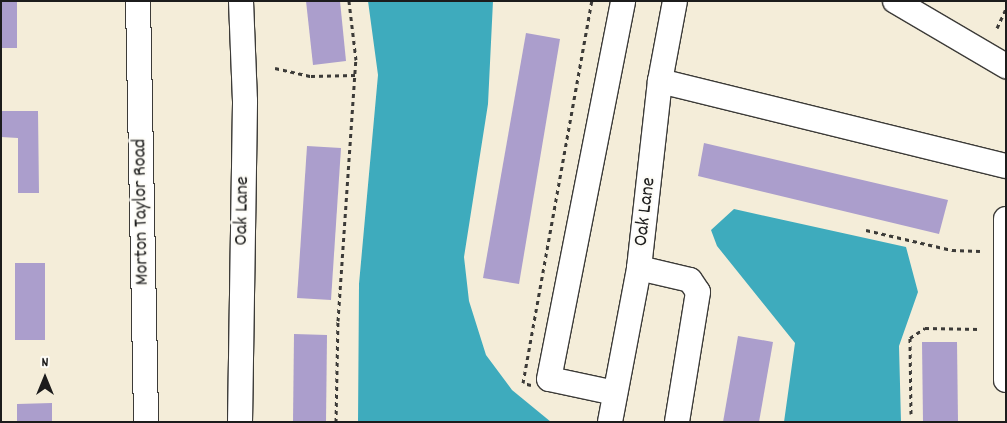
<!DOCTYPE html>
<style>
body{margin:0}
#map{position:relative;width:1007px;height:423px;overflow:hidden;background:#f4edd9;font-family:Dekko,sans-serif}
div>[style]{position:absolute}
.water>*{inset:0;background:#3eabbd}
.building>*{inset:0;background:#ab9ecc}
.path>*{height:3px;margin-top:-1.5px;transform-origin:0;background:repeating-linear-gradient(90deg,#3c3b38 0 4px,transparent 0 8px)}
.roads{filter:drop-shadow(1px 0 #3c3b38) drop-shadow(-1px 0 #3c3b38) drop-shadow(0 1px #3c3b38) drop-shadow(0 -1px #3c3b38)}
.minor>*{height:24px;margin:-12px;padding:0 12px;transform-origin:12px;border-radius:12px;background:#fff}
span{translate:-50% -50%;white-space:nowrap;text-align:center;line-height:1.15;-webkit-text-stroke:4.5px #fdfcf7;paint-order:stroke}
.street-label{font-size:20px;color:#1c1c1c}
.frame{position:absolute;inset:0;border:2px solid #1c1c1c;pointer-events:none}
.north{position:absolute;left:20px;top:353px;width:50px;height:50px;-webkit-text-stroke:4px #fdfcf7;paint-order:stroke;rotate:0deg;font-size:14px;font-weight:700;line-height:20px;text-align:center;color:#1c1c1c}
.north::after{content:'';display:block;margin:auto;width:18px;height:22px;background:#1c1c1c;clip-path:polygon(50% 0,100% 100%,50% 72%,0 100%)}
</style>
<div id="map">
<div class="water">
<i style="clip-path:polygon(368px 1px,493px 1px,488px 104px,464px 257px,469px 301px,486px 355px,512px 390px,551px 422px,358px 422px,359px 284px,378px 75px)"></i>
<i style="clip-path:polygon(734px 209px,906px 247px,918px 292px,899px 346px,901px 422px,784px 422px,795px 343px,717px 246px,711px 230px)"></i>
</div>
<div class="building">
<i style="clip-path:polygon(1px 1px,17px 1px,17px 48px,1px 48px)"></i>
<i style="clip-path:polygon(306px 1px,340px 1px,346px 61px,313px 65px)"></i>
<i style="clip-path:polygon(526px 33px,560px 39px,519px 284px,483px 278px)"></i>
<i style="clip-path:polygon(1px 111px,38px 111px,39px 193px,18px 193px,18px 138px,1px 137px)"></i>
<i style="clip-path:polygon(704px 143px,948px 200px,939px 234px,698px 176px)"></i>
<i style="clip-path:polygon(307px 146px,341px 148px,331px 300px,297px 298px)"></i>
<i style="clip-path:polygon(15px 263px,45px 263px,45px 340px,15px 340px)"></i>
<i style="clip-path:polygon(294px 334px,327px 335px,326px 422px,293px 422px)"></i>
<i style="clip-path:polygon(738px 336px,773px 342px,759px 422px,723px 422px)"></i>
<i style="clip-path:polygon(922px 342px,957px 342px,958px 422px,923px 422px)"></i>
<i style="clip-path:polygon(52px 403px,52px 422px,17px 422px,17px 404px)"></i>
</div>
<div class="path">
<i style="left:997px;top:28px;width:21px;rotate:-65deg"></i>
<i style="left:275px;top:68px;width:37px;rotate:13deg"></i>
<i style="left:311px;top:76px;width:44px;rotate:-1.3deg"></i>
<i style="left:866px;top:230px;width:88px;rotate:13.1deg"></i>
<i style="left:952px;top:250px;width:28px;rotate:2deg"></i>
<i style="left:531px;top:385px;width:8px;rotate:-166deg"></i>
<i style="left:523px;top:383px;width:388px;rotate:-79.8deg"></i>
<i style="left:911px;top:414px;width:76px;rotate:-90.8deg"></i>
<i style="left:910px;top:338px;width:18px;rotate:-34deg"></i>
<i style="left:925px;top:328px;width:55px;rotate:1deg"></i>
<i style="left:336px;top:422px;width:101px;rotate:-88.9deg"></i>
<i style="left:338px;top:321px;width:262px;rotate:-86.1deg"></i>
<i style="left:356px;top:60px;width:59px;rotate:-96.8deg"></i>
</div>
<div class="roads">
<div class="minor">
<i style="left:138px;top:1px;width:421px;rotate:88.9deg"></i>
<i style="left:895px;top:1px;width:129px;rotate:30.4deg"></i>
<i style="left:660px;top:81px;width:356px;rotate:13.8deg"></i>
<i style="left:1006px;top:219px;width:161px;rotate:90deg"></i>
<i style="left:639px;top:268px;width:52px;rotate:13.2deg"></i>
<i style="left:690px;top:280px;width:14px;rotate:56deg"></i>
<i style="left:698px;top:292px;width:132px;rotate:99.2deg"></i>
<i style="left:615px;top:393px;width:67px;rotate:-168deg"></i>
<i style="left:549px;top:379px;width:385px;rotate:-78.9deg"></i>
<i style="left:240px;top:422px;width:321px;rotate:-89.1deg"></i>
<i style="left:245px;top:101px;width:100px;rotate:-92.3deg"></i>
<i style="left:610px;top:422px;width:157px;rotate:-79.3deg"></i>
<i style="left:639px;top:268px;width:188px;rotate:-83.6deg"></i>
<i style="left:660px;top:81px;width:81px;rotate:-79.4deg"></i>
</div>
</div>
<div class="street-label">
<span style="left:243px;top:211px;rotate:-89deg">Oak Lane</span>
<span style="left:142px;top:212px;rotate:-91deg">Morton Taylor Road</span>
<span style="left:646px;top:212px;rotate:-83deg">Oak Lane</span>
</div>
<div class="frame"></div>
<div class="north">N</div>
</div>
